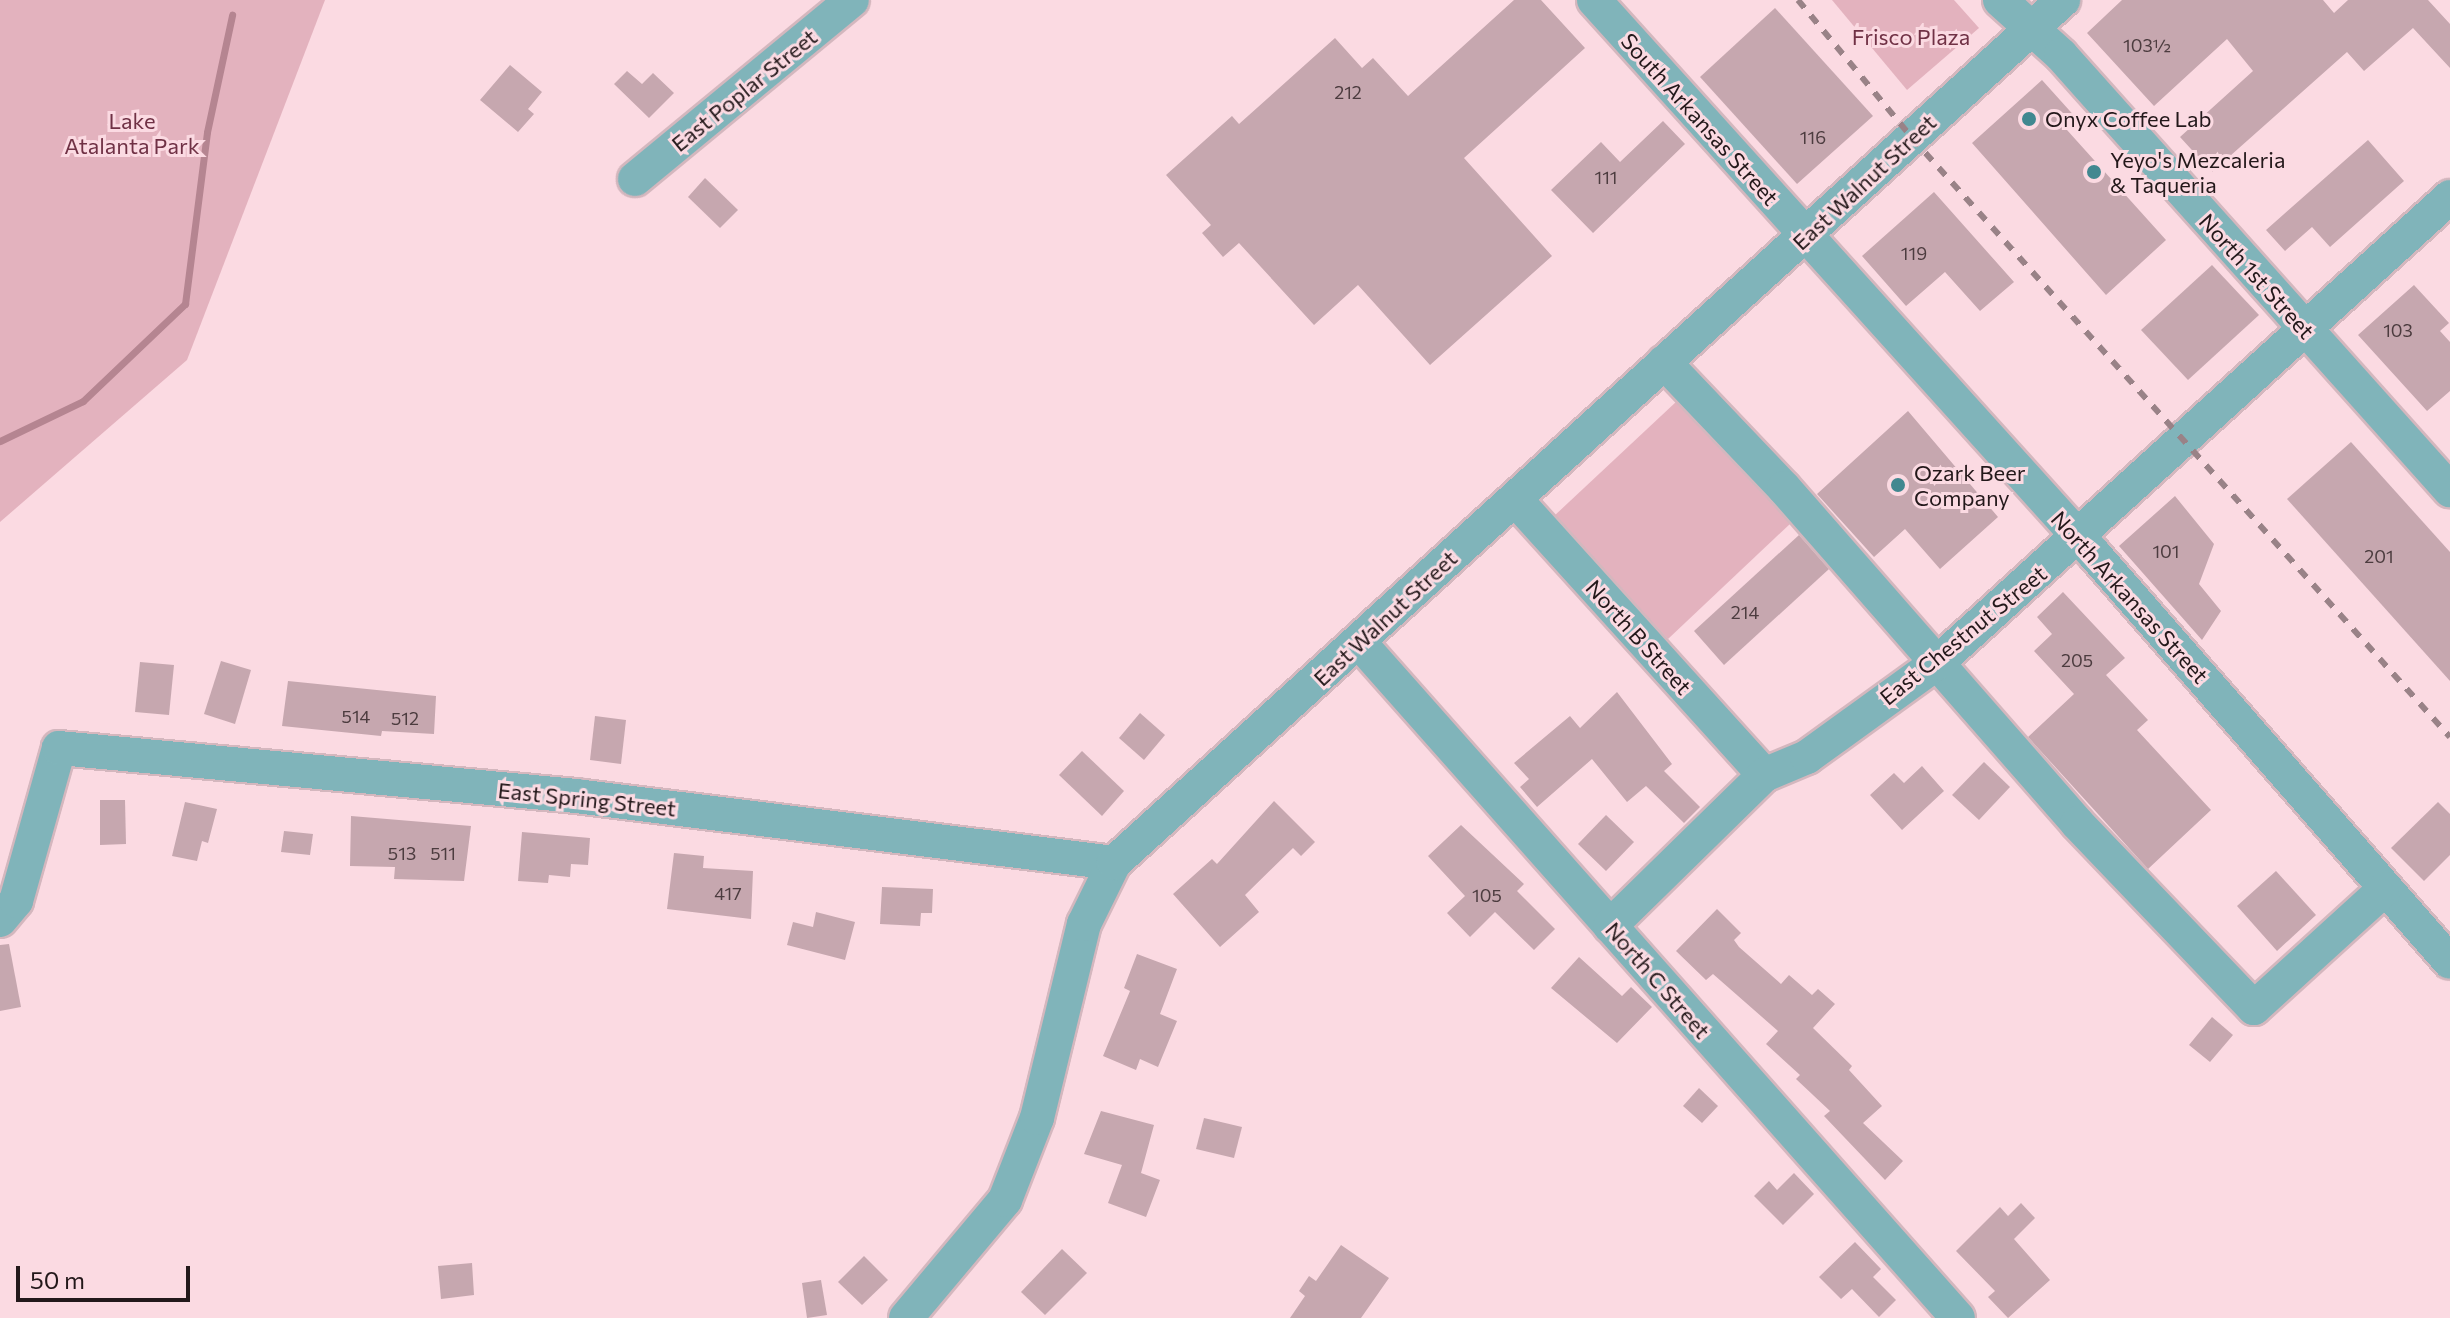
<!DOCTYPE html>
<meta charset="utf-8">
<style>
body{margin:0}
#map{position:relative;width:2450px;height:1318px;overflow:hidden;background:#fbdae2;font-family:Commissioner,sans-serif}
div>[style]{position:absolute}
.green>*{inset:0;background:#e3b2be}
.stream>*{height:7px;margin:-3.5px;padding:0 3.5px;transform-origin:3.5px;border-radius:3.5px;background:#b58591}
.building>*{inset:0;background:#c6a7af}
.roads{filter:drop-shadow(2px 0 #d4b7be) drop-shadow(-2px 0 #d4b7be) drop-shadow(0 2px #d4b7be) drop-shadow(0 -2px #d4b7be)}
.minor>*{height:34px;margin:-17px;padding:0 17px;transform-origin:17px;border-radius:17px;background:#80b4ba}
.rail>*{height:6px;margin-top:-3px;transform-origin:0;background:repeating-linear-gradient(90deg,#998287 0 10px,transparent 0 20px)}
.dots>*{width:22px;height:22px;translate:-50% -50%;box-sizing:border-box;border:4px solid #fbdae2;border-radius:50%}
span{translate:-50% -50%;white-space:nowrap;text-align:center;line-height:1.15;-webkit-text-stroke:6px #fbdae2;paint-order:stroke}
.number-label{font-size:18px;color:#4c3c3f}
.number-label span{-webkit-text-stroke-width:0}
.park-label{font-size:22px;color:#703145}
.street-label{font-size:22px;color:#23181a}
.poi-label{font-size:22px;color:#23181a}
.left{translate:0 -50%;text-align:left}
.scale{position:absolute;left:16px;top:1266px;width:174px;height:36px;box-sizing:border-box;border:4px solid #23181a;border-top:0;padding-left:10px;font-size:24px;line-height:28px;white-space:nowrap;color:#23181a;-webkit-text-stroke:6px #fbdae2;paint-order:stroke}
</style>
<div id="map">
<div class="green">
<i style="clip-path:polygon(0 0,325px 0,187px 360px,0 522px)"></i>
<i style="clip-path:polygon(1832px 0,1954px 0,1979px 28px,1907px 90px)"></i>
<i style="clip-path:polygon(1677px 401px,1791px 523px,1668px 639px,1553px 517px)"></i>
</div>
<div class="stream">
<i style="left:0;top:441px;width:92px;rotate:-25.7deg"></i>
<i style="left:83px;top:401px;width:141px;rotate:-43.6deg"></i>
<i style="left:185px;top:304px;width:173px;rotate:-82.7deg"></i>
<i style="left:207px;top:132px;width:120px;rotate:-77.9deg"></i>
</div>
<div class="building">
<i style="clip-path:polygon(1514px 0,1541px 0,1585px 48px,1464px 158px,1552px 256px,1430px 365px,1358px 285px,1314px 325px,1239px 243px,1223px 257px,1202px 233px,1211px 225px,1166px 175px,1232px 116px,1239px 124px,1335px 38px,1362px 68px,1373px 58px,1408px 96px)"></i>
<i style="clip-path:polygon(2122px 0,2323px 0,2334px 13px,2348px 0,2428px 0,2450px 24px,2450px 68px,2413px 28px,2364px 71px,2347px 52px,2212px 172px,2180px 137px,2253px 71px,2227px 39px,2154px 106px,2087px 33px)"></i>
<i style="clip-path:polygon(1775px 8px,1873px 116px,1797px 184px,1700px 77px)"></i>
<i style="clip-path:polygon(510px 65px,542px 92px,528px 109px,534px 114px,518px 132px,480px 100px)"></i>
<i style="clip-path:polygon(627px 71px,642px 84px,653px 73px,674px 93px,649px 118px,614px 84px)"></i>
<i style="clip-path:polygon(2042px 80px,2078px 120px,2067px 130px,2166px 240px,2106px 295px,1972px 143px)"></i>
<i style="clip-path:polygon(1663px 121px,1685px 144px,1593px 233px,1551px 190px,1601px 142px,1620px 162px)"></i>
<i style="clip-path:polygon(2368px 140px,2404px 181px,2330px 247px,2312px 227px,2285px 251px,2266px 230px)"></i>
<i style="clip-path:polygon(705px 178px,738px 210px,720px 228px,688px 197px)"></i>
<i style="clip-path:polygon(1934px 192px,2014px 282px,1980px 311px,1945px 272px,1906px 306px,1862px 256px)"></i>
<i style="clip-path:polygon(2212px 265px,2259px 315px,2188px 380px,2141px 330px)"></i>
<i style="clip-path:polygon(2414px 285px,2449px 323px,2440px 331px,2450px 342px,2450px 391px,2427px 411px,2358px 335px)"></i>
<i style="clip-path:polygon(1908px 411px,1998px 517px,1940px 569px,1905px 529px,1874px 557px,1817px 494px)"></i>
<i style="clip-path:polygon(2351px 442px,2450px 552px,2450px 681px,2287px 499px)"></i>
<i style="clip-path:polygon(2175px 496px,2214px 544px,2199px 584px,2221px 611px,2202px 640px,2119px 546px)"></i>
<i style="clip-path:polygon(1799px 535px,1829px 569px,1724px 665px,1694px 631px)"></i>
<i style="clip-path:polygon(2063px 592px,2125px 658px,2106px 675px,2148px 720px,2137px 730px,2211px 810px,2148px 869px,2028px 737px,2074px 694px,2034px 651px,2052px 634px,2037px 617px)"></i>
<i style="clip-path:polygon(221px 661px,251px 670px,235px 724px,204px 714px)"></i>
<i style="clip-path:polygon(140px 662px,174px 665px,169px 715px,135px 712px)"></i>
<i style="clip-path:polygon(288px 681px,436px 696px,434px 734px,382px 731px,381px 736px,282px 726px)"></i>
<i style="clip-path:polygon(1617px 692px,1672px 764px,1664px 771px,1700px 807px,1684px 823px,1646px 786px,1627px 802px,1592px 759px,1537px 807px,1520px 787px,1529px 779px,1514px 763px,1570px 716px,1580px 728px)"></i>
<i style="clip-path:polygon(1140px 713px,1165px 735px,1144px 760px,1119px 738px)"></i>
<i style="clip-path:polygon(595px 716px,626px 720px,621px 764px,590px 760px)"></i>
<i style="clip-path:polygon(1082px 751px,1124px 791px,1102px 816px,1059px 775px)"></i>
<i style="clip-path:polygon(1984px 762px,2010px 787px,1979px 820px,1952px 795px)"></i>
<i style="clip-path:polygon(1922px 766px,1944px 791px,1902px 830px,1870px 795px,1894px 773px,1904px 783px)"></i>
<i style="clip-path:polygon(100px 800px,125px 800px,126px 844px,100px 845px)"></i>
<i style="clip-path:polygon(1274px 801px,1315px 842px,1301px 856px,1293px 848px,1245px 895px,1259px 912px,1220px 947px,1173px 894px,1212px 859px,1217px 864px)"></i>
<i style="clip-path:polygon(185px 802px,217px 809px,208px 843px,202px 841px,197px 861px,172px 856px)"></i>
<i style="clip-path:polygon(2438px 802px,2450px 814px,2450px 855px,2424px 881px,2391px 848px)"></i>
<i style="clip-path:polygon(1606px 815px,1634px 842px,1606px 871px,1578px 844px)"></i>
<i style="clip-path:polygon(351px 816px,471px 826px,464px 881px,394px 879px,395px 867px,350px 866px)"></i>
<i style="clip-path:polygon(1461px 825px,1524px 884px,1517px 891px,1555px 929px,1534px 950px,1495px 912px,1470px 937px,1447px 913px,1465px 896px,1428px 856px)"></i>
<i style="clip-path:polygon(284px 831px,313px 834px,310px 855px,281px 852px)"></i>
<i style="clip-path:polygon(522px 832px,590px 838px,588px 865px,571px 864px,570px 877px,549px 875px,548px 883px,518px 881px)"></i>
<i style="clip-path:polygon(674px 853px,704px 856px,703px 868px,753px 871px,751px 919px,667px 909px)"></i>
<i style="clip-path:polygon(2276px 871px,2316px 915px,2277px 951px,2237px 906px)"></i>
<i style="clip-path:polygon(882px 887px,933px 889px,932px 913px,921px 913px,920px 926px,880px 924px)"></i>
<i style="clip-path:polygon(1717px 909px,1741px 933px,1734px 940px,1739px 947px,1781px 984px,1789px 975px,1812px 995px,1818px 989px,1835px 1004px,1813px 1028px,1852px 1066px,1849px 1070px,1882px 1106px,1863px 1123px,1903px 1161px,1885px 1180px,1824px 1116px,1830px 1111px,1796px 1079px,1800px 1075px,1766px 1044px,1778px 1031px,1713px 974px,1706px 980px,1676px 951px)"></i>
<i style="clip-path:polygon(816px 912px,855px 922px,845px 960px,787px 945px,793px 922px,813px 927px)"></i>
<i style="clip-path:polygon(9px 944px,21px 1007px,0 1011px,0 945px)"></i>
<i style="clip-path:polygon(1137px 954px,1177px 969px,1160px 1014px,1177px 1021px,1158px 1067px,1140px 1059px,1136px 1070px,1103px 1056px,1130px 991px,1124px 988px)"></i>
<i style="clip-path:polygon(1579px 957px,1622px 996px,1631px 987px,1652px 1007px,1617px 1043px,1551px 988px)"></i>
<i style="clip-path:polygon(2212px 1017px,2233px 1035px,2210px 1062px,2189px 1045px)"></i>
<i style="clip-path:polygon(1699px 1088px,1718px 1106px,1702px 1123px,1683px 1106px)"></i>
<i style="clip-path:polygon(1101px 1111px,1154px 1125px,1141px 1173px,1160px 1180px,1146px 1217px,1108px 1203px,1122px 1165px,1084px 1154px)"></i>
<i style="clip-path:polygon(1204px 1118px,1242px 1127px,1234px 1158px,1196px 1149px)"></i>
<i style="clip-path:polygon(1794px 1173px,1814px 1194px,1783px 1225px,1754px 1196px,1769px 1181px,1777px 1190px)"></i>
<i style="clip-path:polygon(2021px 1203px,2035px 1218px,2014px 1239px,2050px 1280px,2008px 1318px,1988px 1297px,1995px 1291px,1956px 1251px,2000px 1207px,2008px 1216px)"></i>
<i style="clip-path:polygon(1855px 1242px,1881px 1269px,1873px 1277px,1896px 1300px,1879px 1317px,1852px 1289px,1841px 1299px,1819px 1277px)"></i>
<i style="clip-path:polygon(1341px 1245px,1389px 1278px,1361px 1318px,1290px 1318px,1305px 1296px,1299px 1291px,1309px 1276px,1316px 1281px)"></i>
<i style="clip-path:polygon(1062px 1249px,1087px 1273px,1045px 1315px,1021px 1292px)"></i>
<i style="clip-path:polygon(864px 1256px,888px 1280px,862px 1305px,838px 1282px)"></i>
<i style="clip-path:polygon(472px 1263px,474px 1295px,441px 1299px,438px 1266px)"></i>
<i style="clip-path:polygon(821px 1280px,827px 1315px,807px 1318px,802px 1283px)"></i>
</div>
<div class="roads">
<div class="minor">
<i style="left:1594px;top:0;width:746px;rotate:47.93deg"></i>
<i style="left:2094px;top:554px;width:541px;rotate:48.89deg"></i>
<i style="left:2000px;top:0;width:82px;rotate:42deg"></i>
<i style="left:2061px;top:55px;width:584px;rotate:48.2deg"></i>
<i style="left:635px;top:179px;width:281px;rotate:-39.5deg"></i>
<i style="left:1664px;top:362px;width:174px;rotate:46.4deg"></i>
<i style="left:1784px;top:488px;width:445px;rotate:48.8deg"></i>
<i style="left:2077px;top:823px;width:256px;rotate:46.3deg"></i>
<i style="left:2254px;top:1008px;width:177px;rotate:-42.3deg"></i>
<i style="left:1515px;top:499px;width:372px;rotate:47.9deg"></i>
<i style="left:1359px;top:642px;width:903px;rotate:48.46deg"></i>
<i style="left:0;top:920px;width:25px;rotate:-50deg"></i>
<i style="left:16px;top:901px;width:159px;rotate:-74.3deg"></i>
<i style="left:59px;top:748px;width:519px;rotate:5.3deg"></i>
<i style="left:576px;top:796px;width:542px;rotate:7.1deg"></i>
<i style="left:1610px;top:926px;width:216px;rotate:-44.4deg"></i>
<i style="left:1764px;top:775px;width:47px;rotate:-22.7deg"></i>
<i style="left:1807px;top:757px;width:160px;rotate:-35.9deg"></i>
<i style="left:1937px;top:663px;width:693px;rotate:-42.25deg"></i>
<i style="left:906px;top:1318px;width:154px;rotate:-50deg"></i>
<i style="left:1005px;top:1200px;width:88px;rotate:-68.7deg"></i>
<i style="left:1037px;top:1118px;width:200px;rotate:-76.4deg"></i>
<i style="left:1084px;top:924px;width:68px;rotate:-63.8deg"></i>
<i style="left:1114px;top:863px;width:1283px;rotate:-42.28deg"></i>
</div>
</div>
<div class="rail">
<i style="left:1798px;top:0;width:179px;rotate:50.4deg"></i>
<i style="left:1912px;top:138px;width:805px;rotate:48.07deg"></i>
</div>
<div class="dots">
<i style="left:2029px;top:119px;background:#418890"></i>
<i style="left:2094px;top:172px;background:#418890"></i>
<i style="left:1898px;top:485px;background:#418890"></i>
</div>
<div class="number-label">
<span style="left:2147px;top:45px">103½</span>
<span style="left:1348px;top:92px">212</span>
<span style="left:1813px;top:137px">116</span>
<span style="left:1606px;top:177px">111</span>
<span style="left:1914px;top:253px">119</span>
<span style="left:2398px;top:330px">103</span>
<span style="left:2166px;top:551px">101</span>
<span style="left:2379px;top:556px">201</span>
<span style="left:1745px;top:612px">214</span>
<span style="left:2077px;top:660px">205</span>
<span style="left:356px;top:716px">514</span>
<span style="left:405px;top:718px">512</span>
<span style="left:402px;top:853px">513</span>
<span style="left:443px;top:853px">511</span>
<span style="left:728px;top:893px">417</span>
<span style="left:1487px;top:895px">105</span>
</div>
<div class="park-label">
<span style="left:1911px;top:37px">Frisco Plaza</span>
<span style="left:132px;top:133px">Lake<br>Atalanta Park</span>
</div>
<div class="street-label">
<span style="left:744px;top:90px;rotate:-39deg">East Poplar Street</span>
<span style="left:1700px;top:119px;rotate:48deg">South Arkansas Street</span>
<span style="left:1864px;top:182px;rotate:-43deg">East Walnut Street</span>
<span style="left:2257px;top:276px;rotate:48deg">North 1st Street</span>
<span style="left:2130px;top:597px;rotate:48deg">North Arkansas Street</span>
<span style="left:1385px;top:618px;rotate:-43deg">East Walnut Street</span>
<span style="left:1963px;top:635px;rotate:-39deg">East Chestnut Street</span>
<span style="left:1639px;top:637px;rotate:48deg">North B Street</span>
<span style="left:587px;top:799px;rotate:6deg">East Spring Street</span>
<span style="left:1658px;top:980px;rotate:49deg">North C Street</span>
</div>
<div class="poi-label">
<span class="left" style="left:2045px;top:119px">Onyx Coffee Lab</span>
<span class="left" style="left:2110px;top:172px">Yeyo's Mezcaleria<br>&amp; Taqueria</span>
<span class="left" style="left:1914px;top:485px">Ozark Beer<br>Company</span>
</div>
<div class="scale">50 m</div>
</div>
